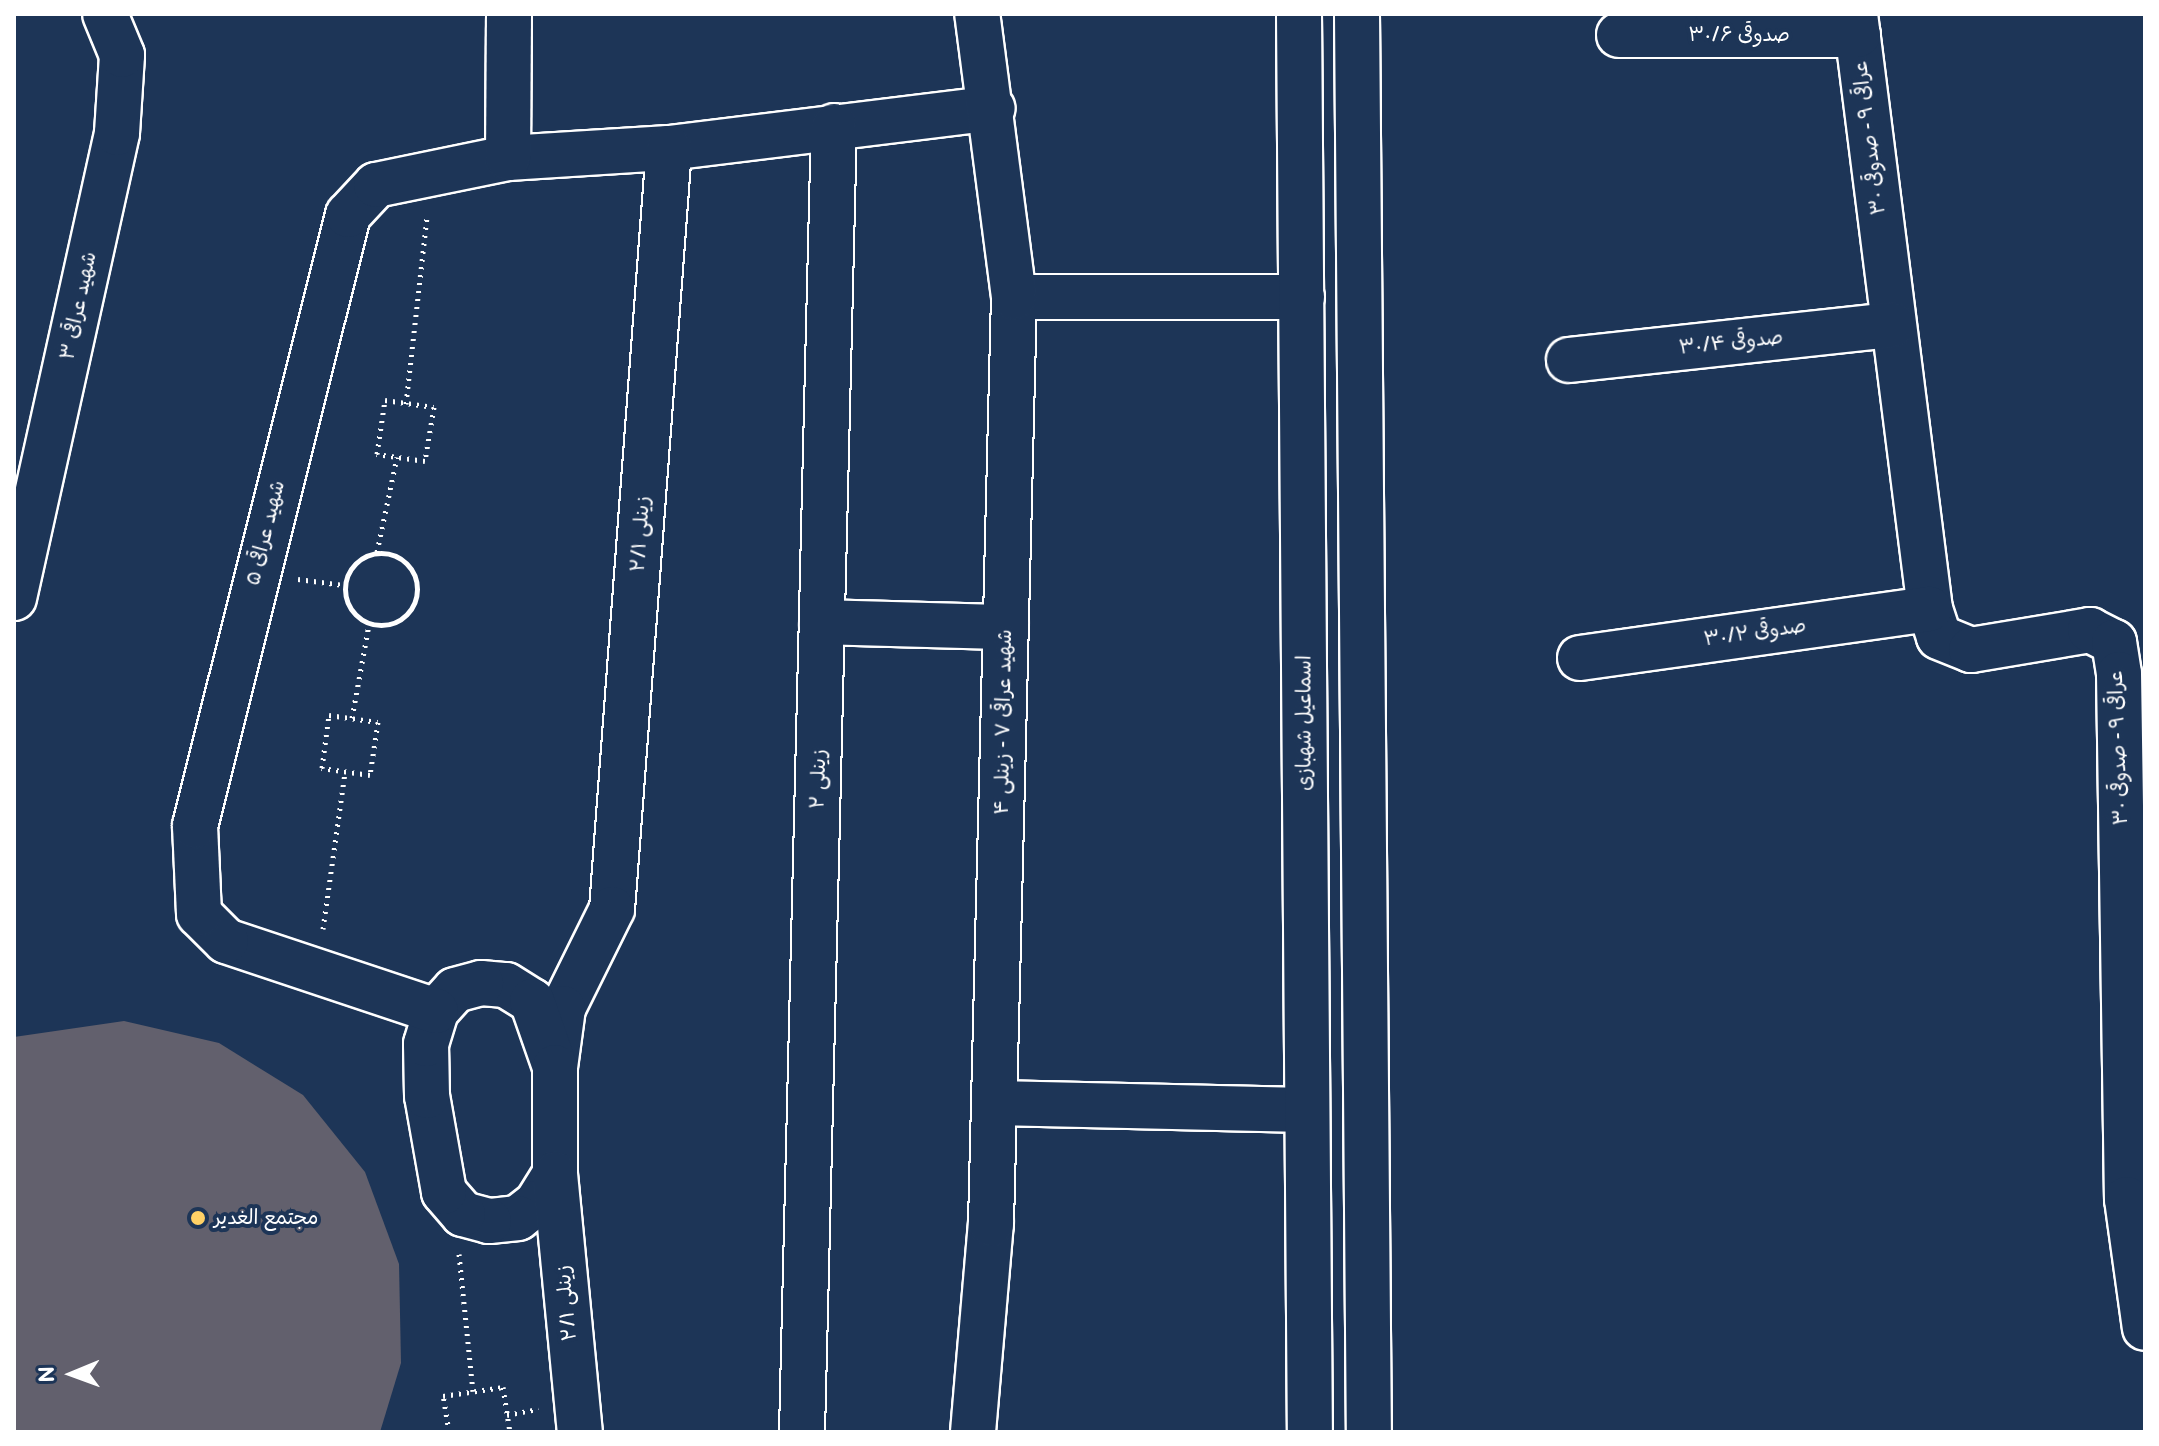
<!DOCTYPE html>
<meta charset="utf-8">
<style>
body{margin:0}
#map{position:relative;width:2159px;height:1446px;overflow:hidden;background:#1d3557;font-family:"Balsamiq Sans","Playpen Sans Arabic",sans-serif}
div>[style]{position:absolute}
.building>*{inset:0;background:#62606d}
.path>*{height:5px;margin-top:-2.5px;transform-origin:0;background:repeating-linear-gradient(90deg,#fff 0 2px,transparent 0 8px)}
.path>.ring{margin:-2.5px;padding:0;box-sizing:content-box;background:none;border:5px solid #fff;border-radius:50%}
.roads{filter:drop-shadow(2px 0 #fff) drop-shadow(-2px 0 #fff) drop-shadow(0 2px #fff) drop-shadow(0 -2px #fff)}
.street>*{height:44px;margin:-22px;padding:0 22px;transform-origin:22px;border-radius:22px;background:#1d3557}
.secondary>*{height:44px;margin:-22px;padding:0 22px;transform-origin:22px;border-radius:22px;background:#1d3557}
.dots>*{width:22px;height:22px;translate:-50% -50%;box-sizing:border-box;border:4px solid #1d3557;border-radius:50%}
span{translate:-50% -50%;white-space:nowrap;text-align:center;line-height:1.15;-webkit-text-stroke:8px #1d3557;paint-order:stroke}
.street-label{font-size:20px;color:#fff}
.poi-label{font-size:20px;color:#fff}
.left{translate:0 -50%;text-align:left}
.frame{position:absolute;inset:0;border:16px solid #fff;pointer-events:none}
.north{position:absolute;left:32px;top:1334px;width:80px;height:80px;-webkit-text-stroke:6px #1d3557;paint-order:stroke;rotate:269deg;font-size:22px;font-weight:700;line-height:32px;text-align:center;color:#fff}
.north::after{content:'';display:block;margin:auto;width:28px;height:36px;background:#fff;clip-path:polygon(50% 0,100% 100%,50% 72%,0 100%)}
</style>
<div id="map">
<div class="building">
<i style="clip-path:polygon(124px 1021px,219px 1043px,303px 1095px,365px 1172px,399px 1264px,401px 1363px,380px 1432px,14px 1432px,14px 1037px)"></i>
</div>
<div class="path">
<i style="left:385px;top:400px;width:49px;rotate:8.1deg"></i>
<i style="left:434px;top:407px;width:55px;rotate:99.5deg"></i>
<i style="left:425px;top:461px;width:49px;rotate:-171.7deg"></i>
<i style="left:377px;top:454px;width:55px;rotate:-81.6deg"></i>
<i style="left:406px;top:404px;width:187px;rotate:-83.6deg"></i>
<i style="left:377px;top:552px;width:97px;rotate:-78.1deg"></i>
<i class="ring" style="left:345px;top:553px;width:67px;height:67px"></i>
<i style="left:298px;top:579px;width:46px;rotate:7.4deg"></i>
<i style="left:329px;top:715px;width:49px;rotate:8.1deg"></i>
<i style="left:378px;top:722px;width:54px;rotate:98.6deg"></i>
<i style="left:370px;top:775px;width:49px;rotate:-171.7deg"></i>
<i style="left:322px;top:768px;width:53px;rotate:-82.5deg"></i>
<i style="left:352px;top:718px;width:96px;rotate:-79.7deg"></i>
<i style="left:323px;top:929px;width:159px;rotate:-82deg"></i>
<i style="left:459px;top:1254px;width:138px;rotate:84.2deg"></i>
<i style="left:507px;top:1415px;width:32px;rotate:-11deg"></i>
<i style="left:449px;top:1432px;width:36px;rotate:-99deg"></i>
<i style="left:443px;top:1396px;width:61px;rotate:-8.5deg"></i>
<i style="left:503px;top:1387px;width:46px;rotate:81.2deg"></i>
</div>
<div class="roads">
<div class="street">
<i style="left:1855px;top:14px;width:600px;rotate:82.82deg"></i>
<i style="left:1930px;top:609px;width:29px;rotate:72deg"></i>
<i style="left:1939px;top:637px;width:35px;rotate:22deg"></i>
<i style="left:1971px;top:650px;width:121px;rotate:-9.5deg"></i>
<i style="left:2090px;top:630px;width:27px;rotate:27deg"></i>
<i style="left:2114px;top:642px;width:32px;rotate:81deg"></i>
<i style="left:2119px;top:674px;width:525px;rotate:89.13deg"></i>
<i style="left:2127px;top:1199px;width:130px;rotate:82.1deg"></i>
<i style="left:1619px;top:35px;width:239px"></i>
<i style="left:669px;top:148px;width:326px;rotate:-7deg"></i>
<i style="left:508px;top:158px;width:161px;rotate:-3.6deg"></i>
<i style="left:669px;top:148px;width:763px;rotate:94.28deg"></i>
<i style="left:612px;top:909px;width:110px;rotate:116.3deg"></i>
<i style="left:563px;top:1008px;width:60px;rotate:97.7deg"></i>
<i style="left:1014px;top:297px;width:288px"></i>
<i style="left:1569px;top:360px;width:326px;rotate:-6.2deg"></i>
<i style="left:14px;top:598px;width:476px;rotate:-77.5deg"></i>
<i style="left:117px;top:133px;width:78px;rotate:-86.3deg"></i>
<i style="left:122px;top:55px;width:44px;rotate:-112.5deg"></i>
<i style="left:822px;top:622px;width:184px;rotate:1.6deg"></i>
<i style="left:1580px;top:658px;width:353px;rotate:-8deg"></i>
<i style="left:481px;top:983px;width:25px;rotate:5deg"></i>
<i style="left:506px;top:985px;width:31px;rotate:32deg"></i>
<i style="left:532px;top:1001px;width:70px;rotate:70.8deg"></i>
<i style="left:555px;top:1067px;width:107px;rotate:90deg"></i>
<i style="left:555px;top:1174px;width:34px;rotate:122deg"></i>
<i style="left:537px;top:1203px;width:24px;rotate:142deg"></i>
<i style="left:518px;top:1218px;width:29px;rotate:174deg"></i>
<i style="left:489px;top:1221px;width:27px;rotate:-165deg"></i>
<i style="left:463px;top:1214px;width:29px;rotate:-131deg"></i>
<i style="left:444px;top:1192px;width:97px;rotate:-100deg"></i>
<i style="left:427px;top:1096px;width:52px;rotate:-91.1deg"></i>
<i style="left:426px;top:1044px;width:34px;rotate:-73deg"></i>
<i style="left:436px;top:1011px;width:28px;rotate:-48deg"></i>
<i style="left:455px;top:990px;width:27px;rotate:-15deg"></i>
<i style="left:436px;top:1011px;width:221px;rotate:-161.6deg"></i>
<i style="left:226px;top:941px;width:38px;rotate:-135deg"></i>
<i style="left:199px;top:914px;width:88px;rotate:-92.6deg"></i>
<i style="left:195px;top:826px;width:630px;rotate:-75.94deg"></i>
<i style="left:348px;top:215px;width:41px;rotate:-47deg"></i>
<i style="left:376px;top:185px;width:135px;rotate:-11.6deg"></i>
<i style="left:508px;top:158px;width:144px;rotate:-89.6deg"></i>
<i style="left:995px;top:1103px;width:311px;rotate:1.3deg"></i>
<i style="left:555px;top:1174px;width:259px;rotate:84.5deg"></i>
<i style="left:802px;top:1432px;width:1306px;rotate:-88.6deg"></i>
<i style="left:973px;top:1432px;width:209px;rotate:-85.1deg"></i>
<i style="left:991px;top:1224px;width:927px;rotate:-88.58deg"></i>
<i style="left:1014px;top:297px;width:285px;rotate:-97.4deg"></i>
</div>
<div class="secondary">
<i style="left:1299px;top:14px;width:1418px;rotate:89.56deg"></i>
<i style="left:1357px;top:14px;width:1418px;rotate:89.52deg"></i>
</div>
</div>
<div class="dots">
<i style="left:198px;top:1218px;background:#ffd166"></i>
</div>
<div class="street-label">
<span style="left:1739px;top:35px">صدوقی ۳۰/۶</span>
<span style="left:1870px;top:138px;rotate:-97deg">عراقی ۹ - صدوقی ۳۰</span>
<span style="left:79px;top:306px;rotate:-78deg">شهید عراقی ۳</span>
<span style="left:1731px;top:343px;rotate:-6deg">صدوقی ۳۰/۴</span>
<span style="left:266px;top:533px;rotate:-76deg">شهید عراقی ۵</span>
<span style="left:641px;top:534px;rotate:-86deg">زینلی ۲/۱</span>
<span style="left:1755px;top:633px;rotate:-8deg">صدوقی ۳۰/۲</span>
<span style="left:1004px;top:722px;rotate:-89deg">شهید عراقی ۷ - زینلی ۴</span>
<span style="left:1305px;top:723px;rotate:-90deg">اسماعیل شهبازی</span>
<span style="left:2119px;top:748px;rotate:-92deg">عراقی ۹ - صدوقی ۳۰</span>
<span style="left:819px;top:779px;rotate:-88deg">زینلی ۲</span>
<span style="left:567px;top:1303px;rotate:-95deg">زینلی ۲/۱</span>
</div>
<div class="poi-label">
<span class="left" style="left:214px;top:1218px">مجتمع الغدیر</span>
</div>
<div class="frame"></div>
<div class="north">N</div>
</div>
